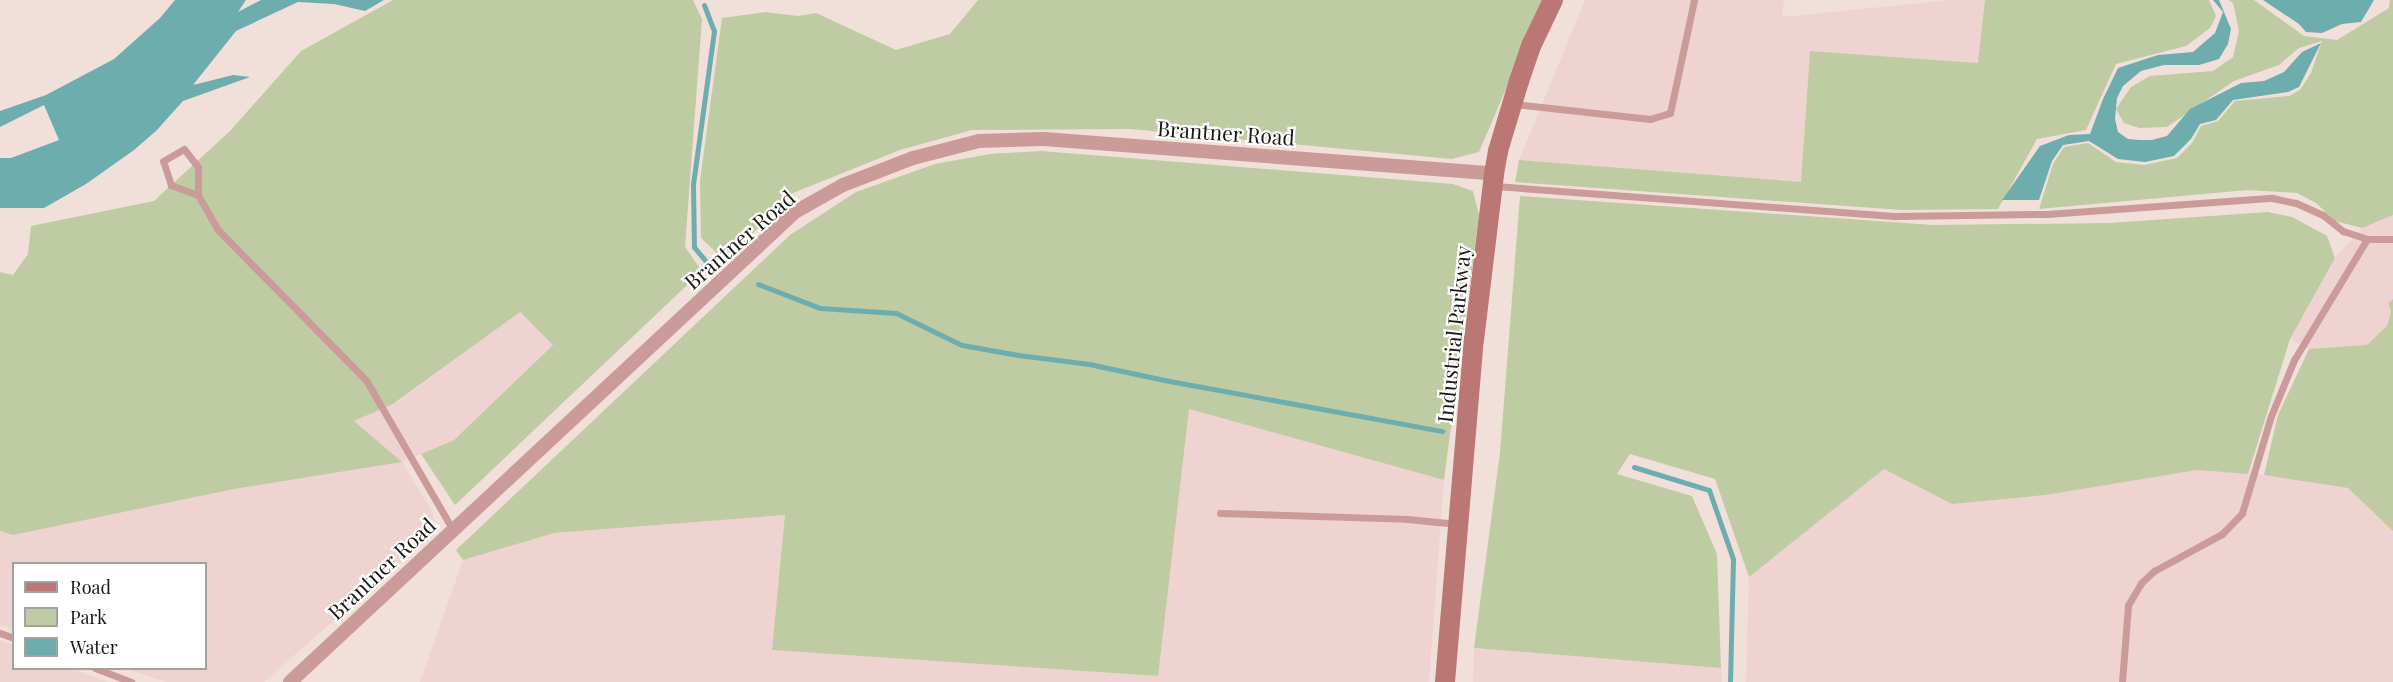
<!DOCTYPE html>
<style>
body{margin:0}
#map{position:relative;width:2393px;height:682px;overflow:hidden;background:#f1e0d9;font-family:"Playfair Display",serif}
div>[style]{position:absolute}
.industrial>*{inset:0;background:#eed3d1}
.green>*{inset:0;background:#bfcba3}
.water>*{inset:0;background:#6eadad}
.stream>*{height:5px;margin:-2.5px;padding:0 2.5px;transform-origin:2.5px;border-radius:2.5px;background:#6eadad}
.lane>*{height:7px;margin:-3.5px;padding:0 3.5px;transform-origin:3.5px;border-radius:3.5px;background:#ca9b98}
.street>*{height:14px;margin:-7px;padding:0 7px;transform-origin:7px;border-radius:7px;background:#ca9b98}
.secondary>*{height:20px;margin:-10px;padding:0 10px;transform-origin:10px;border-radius:10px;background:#ba7773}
span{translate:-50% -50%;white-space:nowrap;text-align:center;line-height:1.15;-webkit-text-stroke:4.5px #fff;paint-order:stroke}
.street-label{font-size:21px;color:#1c1614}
.legend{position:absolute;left:12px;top:562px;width:195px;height:108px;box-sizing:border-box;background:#fff;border:2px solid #a4a2a1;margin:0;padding:8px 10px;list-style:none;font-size:18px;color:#1c1614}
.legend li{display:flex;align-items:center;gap:12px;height:30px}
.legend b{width:30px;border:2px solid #a4a2a1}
</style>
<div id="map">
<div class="industrial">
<i style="clip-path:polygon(1585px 0,1784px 0,1782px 17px,1951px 0,1987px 0,1979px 63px,1810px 51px,1801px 183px,1519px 160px)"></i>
<i style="clip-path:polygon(2393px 215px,2393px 299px,2388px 303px,2391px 312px,2387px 326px,2367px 346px,2309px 349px,2290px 339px,2335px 258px,2362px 228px)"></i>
<i style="clip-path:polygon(519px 312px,553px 345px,454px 440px,402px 462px,433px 513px,435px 531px,264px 682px,166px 682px,127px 669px,206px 668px,206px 564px,14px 564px,13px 629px,0 625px,0 531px,13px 535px,234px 489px,401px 462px,354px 421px,398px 402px)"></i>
<i style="clip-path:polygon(1189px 409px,1444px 480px,1429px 682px,420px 682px,463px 560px,554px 533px,786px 515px,772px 650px,1157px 676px)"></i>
<i style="clip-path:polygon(1884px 469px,1952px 504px,2046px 495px,2197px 470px,2281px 476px,2348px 488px,2393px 531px,2393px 682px,1746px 682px,1749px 577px)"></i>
<i style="clip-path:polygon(0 640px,13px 645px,14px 668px,73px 669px,107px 682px,0 682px)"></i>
<i style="clip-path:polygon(1474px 648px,1721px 668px,1722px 682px,1473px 682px)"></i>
</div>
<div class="green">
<i style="clip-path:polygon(393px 0,693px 0,702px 19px,685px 247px,702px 271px,455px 505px,421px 454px,454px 440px,553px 345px,520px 312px,393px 404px,354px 421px,402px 462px,234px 489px,13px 535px,0 531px,0 272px,13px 275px,28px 254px,31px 226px,154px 201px,230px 131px,301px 51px)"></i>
<i style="clip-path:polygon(978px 0,1544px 0,1479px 152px,1452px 159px,1130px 129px,972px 130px,900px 150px,793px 193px,725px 261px,701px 238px,700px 181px,722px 18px,765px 12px,798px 16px,816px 13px,896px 50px,950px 34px)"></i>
<i style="clip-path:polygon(1985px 0,2209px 0,2216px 16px,2210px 28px,2186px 46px,2116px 64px,2086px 130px,2037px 139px,1998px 209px,1902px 210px,1515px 182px,1519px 160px,1801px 182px,1810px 51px,1978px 63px)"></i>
<i style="clip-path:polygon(2229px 0,2254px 0,2304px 36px,2337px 40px,2389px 8px,2390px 0,2393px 0,2393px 215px,2362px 228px,2335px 221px,2316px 203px,2297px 193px,2248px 190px,2039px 209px,2053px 164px,2064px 147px,2088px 143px,2116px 162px,2144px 165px,2177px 158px,2192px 143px,2201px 126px,2218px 121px,2235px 101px,2289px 96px,2300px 90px,2311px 73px,2322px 41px,2299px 48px,2279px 65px,2234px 81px,2167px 127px,2139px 128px,2124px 123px,2116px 109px,2131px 87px,2150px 76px,2213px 71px,2233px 57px,2239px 31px,2233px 3px)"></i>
<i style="clip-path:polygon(1041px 151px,1453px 184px,1473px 191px,1479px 215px,1444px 480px,1189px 409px,1158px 676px,772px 650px,785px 515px,554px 533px,463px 560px,456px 550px,790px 235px,856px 192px,935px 164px,990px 154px)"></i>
<i style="clip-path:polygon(1520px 196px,1933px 225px,2110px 223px,2268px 212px,2292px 217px,2327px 236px,2335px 258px,2290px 339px,2248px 474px,2197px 470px,2046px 495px,1952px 504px,1884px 469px,1749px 577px,1715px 479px,1630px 454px,1617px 474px,1692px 496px,1717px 554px,1721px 668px,1474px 648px,1500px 453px)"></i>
<i style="clip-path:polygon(2393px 299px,2393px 531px,2348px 488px,2264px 475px,2278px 415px,2309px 349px,2367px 345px,2387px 326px,2391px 312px,2388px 303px)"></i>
</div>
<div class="water">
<i style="clip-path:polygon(175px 0,246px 0,238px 12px,261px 0,384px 0,365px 11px,334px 4px,298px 2px,236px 31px,193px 85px,233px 75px,250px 77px,183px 101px,156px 131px,134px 150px,86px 184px,44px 208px,0 208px,0 158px,11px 158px,59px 140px,44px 105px,0 127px,0 111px,46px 95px,114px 59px,160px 18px)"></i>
<i style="clip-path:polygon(2213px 0,2219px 0,2231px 29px,2228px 44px,2219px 59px,2199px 65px,2164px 65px,2141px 71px,2123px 86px,2117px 98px,2115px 119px,2118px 132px,2128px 139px,2140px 140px,2152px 140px,2167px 136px,2190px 109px,2241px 83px,2264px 81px,2284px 72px,2302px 52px,2321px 43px,2299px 87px,2288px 92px,2233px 100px,2216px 120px,2200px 124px,2191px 139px,2174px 156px,2145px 162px,2118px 159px,2089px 141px,2063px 145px,2052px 161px,2039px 200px,2002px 200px,2040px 146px,2069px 135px,2090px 134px,2103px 99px,2118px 68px,2158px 55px,2193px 52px,2215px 33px,2223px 12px)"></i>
<i style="clip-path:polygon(2263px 0,2374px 0,2361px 22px,2342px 24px,2322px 33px,2306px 32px,2299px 24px)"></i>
</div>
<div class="stream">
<i style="left:704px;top:5px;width:28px;rotate:69deg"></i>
<i style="left:714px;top:31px;width:155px;rotate:97.8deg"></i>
<i style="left:693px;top:185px;width:62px;rotate:89.1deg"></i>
<i style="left:694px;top:247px;width:25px;rotate:50deg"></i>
<i style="left:758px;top:284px;width:66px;rotate:21.2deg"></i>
<i style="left:820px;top:308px;width:76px;rotate:3.8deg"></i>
<i style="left:896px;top:313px;width:73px;rotate:25.9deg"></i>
<i style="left:962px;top:345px;width:57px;rotate:10.1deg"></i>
<i style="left:1018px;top:355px;width:72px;rotate:7.2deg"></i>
<i style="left:1089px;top:364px;width:77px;rotate:12deg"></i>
<i style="left:1164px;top:380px;width:283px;rotate:10.4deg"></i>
<i style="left:1634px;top:467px;width:78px;rotate:17deg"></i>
<i style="left:1709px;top:490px;width:73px;rotate:70.8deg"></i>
<i style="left:1733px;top:559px;width:123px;rotate:91.4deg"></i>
</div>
<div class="lane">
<i style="left:1514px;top:104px;width:137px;rotate:6.3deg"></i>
<i style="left:1650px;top:119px;width:21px;rotate:-17deg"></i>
<i style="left:1670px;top:113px;width:116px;rotate:-78deg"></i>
<i style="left:1495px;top:186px;width:403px;rotate:4.3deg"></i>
<i style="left:1897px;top:216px;width:150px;rotate:-0.8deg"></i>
<i style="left:2047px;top:214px;width:226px;rotate:-4.1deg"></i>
<i style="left:2272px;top:198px;width:25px;rotate:12deg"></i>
<i style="left:2296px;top:203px;width:30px;rotate:24deg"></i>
<i style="left:2323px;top:215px;width:26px;rotate:39deg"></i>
<i style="left:2343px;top:231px;width:25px;rotate:18deg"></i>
<i style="left:2367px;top:239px;width:26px"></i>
<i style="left:198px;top:195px;width:29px;rotate:-160deg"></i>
<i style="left:171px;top:185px;width:25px;rotate:-108deg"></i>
<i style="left:163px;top:161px;width:24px;rotate:-30deg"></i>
<i style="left:184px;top:149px;width:23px;rotate:52deg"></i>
<i style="left:198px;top:167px;width:28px;rotate:90deg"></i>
<i style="left:198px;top:195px;width:40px;rotate:60.3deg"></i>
<i style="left:218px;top:230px;width:211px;rotate:45.4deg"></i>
<i style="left:366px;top:380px;width:173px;rotate:59.9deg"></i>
<i style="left:1220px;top:513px;width:187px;rotate:1.8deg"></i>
<i style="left:1407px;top:519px;width:51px;rotate:5.6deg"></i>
<i style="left:0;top:633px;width:15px;rotate:20deg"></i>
<i style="left:95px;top:668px;width:39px;rotate:21deg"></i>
<i style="left:2122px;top:682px;width:77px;rotate:-85.5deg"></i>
<i style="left:2128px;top:605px;width:26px;rotate:-59deg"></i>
<i style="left:2141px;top:583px;width:18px;rotate:-43deg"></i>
<i style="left:2154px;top:571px;width:77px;rotate:-28.6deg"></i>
<i style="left:2222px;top:534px;width:29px;rotate:-46deg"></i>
<i style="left:2242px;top:513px;width:101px;rotate:-73.4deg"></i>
<i style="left:2271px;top:416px;width:61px;rotate:-67.7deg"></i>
<i style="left:2294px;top:360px;width:141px;rotate:-58.9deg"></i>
</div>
<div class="street">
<i style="left:290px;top:682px;width:690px;rotate:-42.94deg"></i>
<i style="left:795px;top:212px;width:55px;rotate:-29.4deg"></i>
<i style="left:843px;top:185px;width:75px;rotate:-21.1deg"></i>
<i style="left:913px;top:158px;width:68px;rotate:-14.4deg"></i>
<i style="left:979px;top:141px;width:65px;rotate:-1.8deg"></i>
<i style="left:1044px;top:139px;width:451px;rotate:4.4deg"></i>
</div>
<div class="secondary">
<i style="left:1445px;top:682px;width:343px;rotate:-85.2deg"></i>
<i style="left:1474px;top:340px;width:167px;rotate:-83.1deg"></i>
<i style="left:1494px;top:174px;width:23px;rotate:-80deg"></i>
<i style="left:1498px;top:151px;width:73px;rotate:-73.3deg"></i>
<i style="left:1519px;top:81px;width:39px;rotate:-71deg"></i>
<i style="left:1532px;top:44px;width:49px;rotate:-64.5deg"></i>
</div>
<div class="street-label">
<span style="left:1226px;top:132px;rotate:4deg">Brantner Road</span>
<span style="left:739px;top:239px;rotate:-41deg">Brantner Road</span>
<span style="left:1453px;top:334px;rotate:-84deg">Industrial Parkway</span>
<span style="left:381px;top:568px;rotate:-43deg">Brantner Road</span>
</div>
<ul class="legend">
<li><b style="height:8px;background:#ba7773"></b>Road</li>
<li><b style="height:16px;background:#bfcba3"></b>Park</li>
<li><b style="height:16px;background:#6eadad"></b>Water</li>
</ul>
</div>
